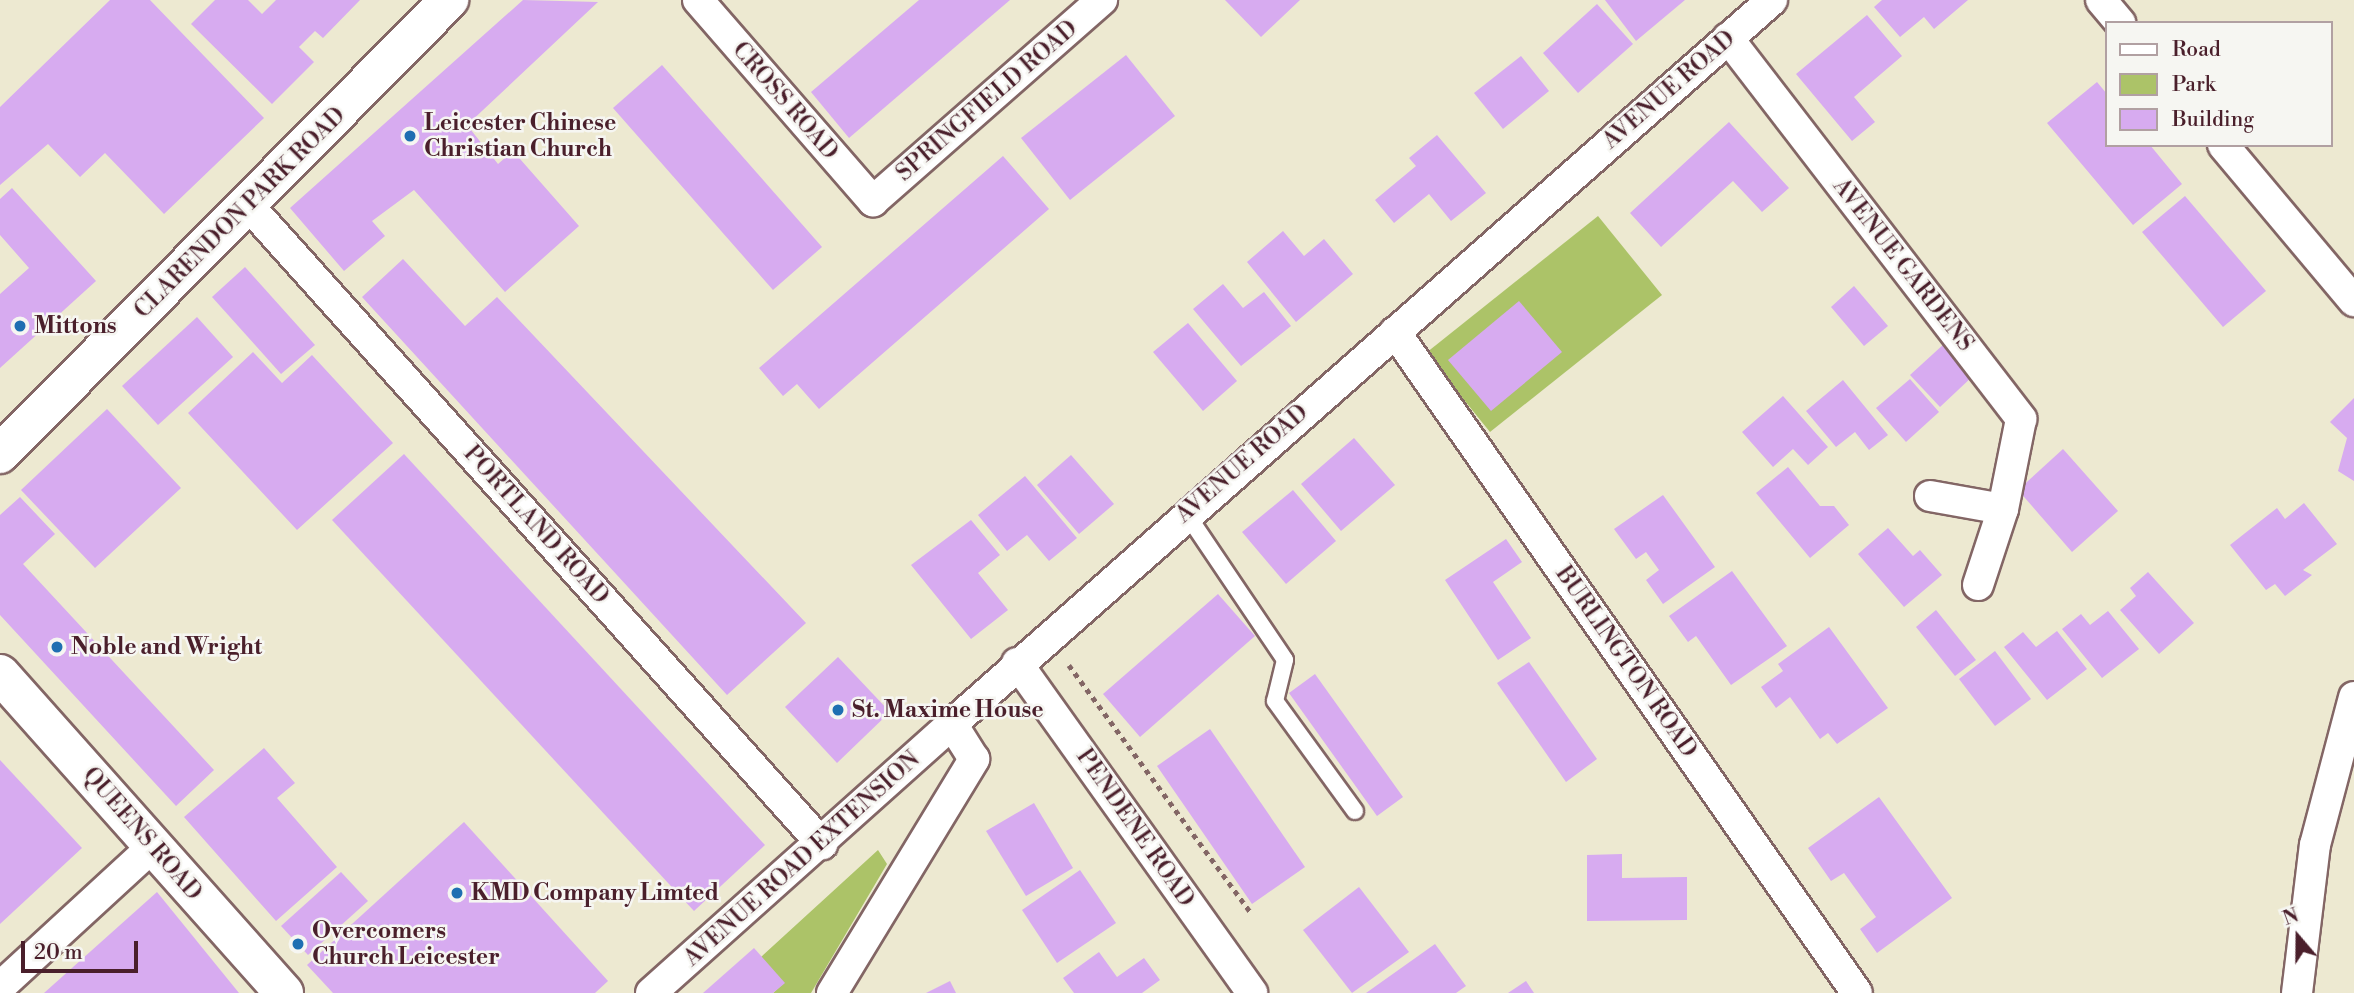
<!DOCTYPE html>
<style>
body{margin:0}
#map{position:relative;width:2354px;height:993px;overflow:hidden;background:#ede9d1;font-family:"Libre Bodoni",serif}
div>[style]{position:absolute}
.green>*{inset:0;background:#acc368}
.building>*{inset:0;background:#d7abf0}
.path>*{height:4.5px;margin-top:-2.25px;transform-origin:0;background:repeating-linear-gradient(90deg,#836665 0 5px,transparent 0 10px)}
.roads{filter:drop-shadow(2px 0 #836665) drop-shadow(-2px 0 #836665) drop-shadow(0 2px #836665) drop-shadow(0 -2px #836665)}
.service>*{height:16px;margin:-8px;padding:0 8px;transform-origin:8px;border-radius:8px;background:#fff}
.minor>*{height:30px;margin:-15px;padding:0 15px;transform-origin:15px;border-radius:15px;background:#fff}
.tertiary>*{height:38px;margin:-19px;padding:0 19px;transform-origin:19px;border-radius:19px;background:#fff}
.dots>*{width:19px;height:19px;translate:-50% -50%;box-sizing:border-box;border:4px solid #f6f6f2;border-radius:50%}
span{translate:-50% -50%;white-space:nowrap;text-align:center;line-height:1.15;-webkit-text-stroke:5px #f6f6f2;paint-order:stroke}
.street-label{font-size:23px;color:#4a1f2b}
.poi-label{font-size:23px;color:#4a1f2b;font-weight:700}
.left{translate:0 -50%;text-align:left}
.legend{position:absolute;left:2105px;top:21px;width:228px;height:126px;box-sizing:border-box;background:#f6f6f2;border:2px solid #b1a0a2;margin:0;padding:9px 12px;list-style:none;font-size:21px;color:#4a1f2b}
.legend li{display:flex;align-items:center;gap:14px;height:35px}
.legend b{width:35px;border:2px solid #b1a0a2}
.north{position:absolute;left:2263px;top:902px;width:70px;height:70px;-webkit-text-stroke:5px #f6f6f2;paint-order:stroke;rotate:340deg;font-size:19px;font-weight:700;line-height:28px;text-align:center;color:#4a1f2b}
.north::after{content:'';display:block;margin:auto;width:24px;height:32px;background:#4a1f2b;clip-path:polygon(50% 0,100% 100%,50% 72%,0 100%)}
.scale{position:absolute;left:21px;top:941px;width:117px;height:32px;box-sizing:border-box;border:4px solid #4a1f2b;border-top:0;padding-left:9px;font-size:21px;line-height:24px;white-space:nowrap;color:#4a1f2b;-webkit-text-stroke:5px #f6f6f2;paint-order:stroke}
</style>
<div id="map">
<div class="green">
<i style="clip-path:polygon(1598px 216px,1662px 295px,1490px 432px,1426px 353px)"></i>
<i style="clip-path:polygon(878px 850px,887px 864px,811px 993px,773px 993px,784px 983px,761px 957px)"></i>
</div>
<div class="building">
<i style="clip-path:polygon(110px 0,150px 0,264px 118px,164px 214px,105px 153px,80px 177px,48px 144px,0 185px,0 107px)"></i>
<i style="clip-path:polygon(215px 0,248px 0,262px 14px,276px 0,360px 0,323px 38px,315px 31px,299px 47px,314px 62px,272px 104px,191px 24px)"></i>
<i style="clip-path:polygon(523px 0,598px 2px,467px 125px,498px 164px,513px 151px,579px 226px,505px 292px,414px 190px,372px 221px,385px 236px,344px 271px,290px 208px)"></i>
<i style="clip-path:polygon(919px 0,1010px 0,849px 138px,811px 92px)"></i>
<i style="clip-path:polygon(1225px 0,1300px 0,1261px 37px)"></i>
<i style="clip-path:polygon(1605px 0,1685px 0,1636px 41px)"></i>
<i style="clip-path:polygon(1882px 0,1968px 0,1934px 29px,1924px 17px,1900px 37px,1874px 7px)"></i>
<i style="clip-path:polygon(1597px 4px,1633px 44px,1578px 93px,1543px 53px)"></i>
<i style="clip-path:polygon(1867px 15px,1902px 56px,1854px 97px,1875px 122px,1852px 141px,1796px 74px)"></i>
<i style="clip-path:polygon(1126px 55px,1175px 116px,1070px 200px,1021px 138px)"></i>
<i style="clip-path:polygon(1521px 56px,1549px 91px,1503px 129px,1474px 93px)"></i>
<i style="clip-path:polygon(662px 65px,822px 247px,773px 290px,613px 108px)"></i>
<i style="clip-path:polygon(2097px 82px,2107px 94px,2107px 145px,2150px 145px,2182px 184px,2133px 225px,2047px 123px)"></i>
<i style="clip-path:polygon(1729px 122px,1789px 188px,1762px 212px,1733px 181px,1661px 247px,1630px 213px)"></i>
<i style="clip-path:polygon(1437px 135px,1486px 193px,1451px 221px,1429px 194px,1394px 223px,1375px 200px,1416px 166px,1409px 158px)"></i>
<i style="clip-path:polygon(1003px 156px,1049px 209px,819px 409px,797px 384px,783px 396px,759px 368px)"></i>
<i style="clip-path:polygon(12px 188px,96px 281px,0 368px,0 294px,29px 268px,0 235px,0 199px)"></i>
<i style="clip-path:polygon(2185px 196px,2266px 291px,2223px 327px,2142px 232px)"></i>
<i style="clip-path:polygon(1283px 231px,1304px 256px,1324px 239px,1353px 274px,1296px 322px,1247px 262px)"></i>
<i style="clip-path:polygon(403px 259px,465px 326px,497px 297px,806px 623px,727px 695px,362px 297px)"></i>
<i style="clip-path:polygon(245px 267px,315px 345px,281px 374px,212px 297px)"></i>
<i style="clip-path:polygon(1223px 284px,1243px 308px,1264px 292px,1291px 326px,1241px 366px,1193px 309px)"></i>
<i style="clip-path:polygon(1854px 286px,1888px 326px,1864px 346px,1831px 307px)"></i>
<i style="clip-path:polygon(1519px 301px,1562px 352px,1491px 411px,1448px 360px)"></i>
<i style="clip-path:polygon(197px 317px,233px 357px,158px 425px,122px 386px)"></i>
<i style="clip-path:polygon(1188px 323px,1237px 381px,1203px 411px,1153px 352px)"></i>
<i style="clip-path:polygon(1945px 343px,1974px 375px,1940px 407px,1910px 375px)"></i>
<i style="clip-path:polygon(253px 352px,282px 383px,312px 355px,393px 443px,297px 530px,188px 413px)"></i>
<i style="clip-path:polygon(1910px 379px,1939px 412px,1906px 442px,1876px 408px)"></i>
<i style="clip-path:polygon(1843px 380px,1888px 435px,1869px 450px,1855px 432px,1836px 447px,1806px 411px)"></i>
<i style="clip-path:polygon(1783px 396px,1828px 447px,1808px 465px,1793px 449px,1773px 467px,1742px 432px)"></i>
<i style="clip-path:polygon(2354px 398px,2354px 481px,2338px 471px,2347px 438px,2330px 422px)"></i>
<i style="clip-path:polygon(107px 409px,181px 488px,95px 568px,21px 490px)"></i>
<i style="clip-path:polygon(1354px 438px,1395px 485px,1341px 531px,1301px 484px)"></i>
<i style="clip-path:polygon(2063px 449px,2118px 511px,2072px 552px,2018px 490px)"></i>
<i style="clip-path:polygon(404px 454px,765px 845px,694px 911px,332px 520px)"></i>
<i style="clip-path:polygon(1071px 455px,1114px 504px,1079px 534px,1037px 485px)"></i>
<i style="clip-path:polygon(1788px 467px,1820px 506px,1834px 506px,1849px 525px,1810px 558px,1756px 493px)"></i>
<i style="clip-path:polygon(1025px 476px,1077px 538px,1049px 561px,1027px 535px,1007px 551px,978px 515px)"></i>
<i style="clip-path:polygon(1293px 490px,1336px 541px,1286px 584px,1242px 532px)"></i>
<i style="clip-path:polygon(1663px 495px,1715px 567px,1663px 604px,1646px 580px,1659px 570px,1646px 552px,1636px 559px,1614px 529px)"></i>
<i style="clip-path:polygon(20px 497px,55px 534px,23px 564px,214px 770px,176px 806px,0 615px,0 515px)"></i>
<i style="clip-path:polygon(2304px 503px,2337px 544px,2303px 570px,2312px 575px,2285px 596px,2275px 584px,2266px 590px,2230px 545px,2277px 508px,2285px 519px)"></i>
<i style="clip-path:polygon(971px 520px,1000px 555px,978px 573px,1008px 610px,971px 639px,911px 565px)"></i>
<i style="clip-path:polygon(1888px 528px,1913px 556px,1920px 550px,1942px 575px,1904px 607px,1858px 554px)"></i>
<i style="clip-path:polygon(1506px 539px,1522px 562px,1493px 582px,1531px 638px,1498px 660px,1445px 580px)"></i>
<i style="clip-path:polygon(1732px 571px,1787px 646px,1731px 685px,1696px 636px,1688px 642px,1669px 616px)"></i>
<i style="clip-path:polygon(2148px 572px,2194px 623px,2159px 654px,2120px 610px,2136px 596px,2130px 588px)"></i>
<i style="clip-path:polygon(1218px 594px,1255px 636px,1140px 737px,1103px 694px)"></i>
<i style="clip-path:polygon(1936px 610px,1976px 660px,1955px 676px,1916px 627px)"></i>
<i style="clip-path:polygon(2108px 611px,2139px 649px,2102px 678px,2062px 629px,2081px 614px,2090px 625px)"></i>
<i style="clip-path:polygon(1829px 627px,1888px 708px,1837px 744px,1828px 733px,1820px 739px,1790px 697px,1776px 708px,1761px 687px,1783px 671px,1778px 664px)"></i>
<i style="clip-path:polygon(2057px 631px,2087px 669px,2047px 700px,2004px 647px,2023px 632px,2036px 647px)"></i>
<i style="clip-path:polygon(1995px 651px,2031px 699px,1995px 726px,1959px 679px)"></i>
<i style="clip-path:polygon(838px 657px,890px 712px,837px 763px,785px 707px)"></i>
<i style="clip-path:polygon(1529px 662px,1597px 759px,1566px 782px,1497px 683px)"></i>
<i style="clip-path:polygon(1315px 674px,1403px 797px,1377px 816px,1289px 693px)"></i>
<i style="clip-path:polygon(1210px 729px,1305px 867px,1252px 904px,1157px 766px)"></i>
<i style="clip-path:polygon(264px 748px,295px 783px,277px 798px,337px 867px,276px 921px,184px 817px)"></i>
<i style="clip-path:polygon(0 760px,82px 848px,0 924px)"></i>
<i style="clip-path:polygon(1879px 797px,1952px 898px,1877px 953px,1860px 929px,1876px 917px,1844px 873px,1831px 881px,1808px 848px)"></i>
<i style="clip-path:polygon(1034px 803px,1073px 868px,1026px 896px,986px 831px)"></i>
<i style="clip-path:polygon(464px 822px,608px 981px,595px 993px,333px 993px,307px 965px)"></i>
<i style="clip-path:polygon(1622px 854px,1622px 878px,1687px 877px,1687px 920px,1587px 921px,1587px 855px)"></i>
<i style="clip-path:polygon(1080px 870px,1116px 923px,1057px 963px,1022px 910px)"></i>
<i style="clip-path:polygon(341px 872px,368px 901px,308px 955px,281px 926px)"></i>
<i style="clip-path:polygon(1359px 887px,1409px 952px,1352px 993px,1303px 930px)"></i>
<i style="clip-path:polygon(157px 892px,239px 993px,44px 993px)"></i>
<i style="clip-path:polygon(1435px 944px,1466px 986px,1456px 993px,1366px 993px)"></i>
<i style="clip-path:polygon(754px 948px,785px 983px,773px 993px,703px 993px)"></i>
<i style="clip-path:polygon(1099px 952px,1117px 977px,1144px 958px,1160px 980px,1142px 993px,1074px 993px,1063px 978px)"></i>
<i style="clip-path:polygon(950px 981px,956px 993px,926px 993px)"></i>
<i style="clip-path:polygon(1526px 981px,1534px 993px,1508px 993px)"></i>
</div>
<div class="path">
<i style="left:1069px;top:665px;width:308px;rotate:53.7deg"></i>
</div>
<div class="roads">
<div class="service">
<i style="left:1186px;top:513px;width:177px;rotate:56deg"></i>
<i style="left:1285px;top:660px;width:42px;rotate:103.7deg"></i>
<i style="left:1275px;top:701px;width:136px;rotate:54deg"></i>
</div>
<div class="minor">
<i style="left:698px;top:0;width:267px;rotate:49deg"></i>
<i style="left:873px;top:201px;width:305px;rotate:-41.3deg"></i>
<i style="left:2101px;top:0;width:30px;rotate:50deg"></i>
<i style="left:1728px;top:38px;width:481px;rotate:52.4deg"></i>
<i style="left:2021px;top:419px;width:92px;rotate:101.3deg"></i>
<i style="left:2003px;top:509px;width:80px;rotate:108.2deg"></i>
<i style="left:2223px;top:145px;width:204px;rotate:50deg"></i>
<i style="left:249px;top:206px;width:858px;rotate:48.07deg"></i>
<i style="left:1395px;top:332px;width:806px;rotate:55.05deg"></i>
<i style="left:1930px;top:496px;width:74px;rotate:10.1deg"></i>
<i style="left:1017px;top:663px;width:405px;rotate:54.5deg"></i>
<i style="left:0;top:987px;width:207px;rotate:-42.6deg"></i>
<i style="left:651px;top:993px;width:404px;rotate:-41.8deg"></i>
<i style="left:832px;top:993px;width:274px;rotate:-58.7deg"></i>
<i style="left:974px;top:759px;width:41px;rotate:-122.2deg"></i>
<i style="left:952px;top:724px;width:1094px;rotate:-41.44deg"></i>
<i style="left:2297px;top:993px;width:149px;rotate:-83.1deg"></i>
<i style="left:2315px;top:845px;width:153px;rotate:-75.2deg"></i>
</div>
<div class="tertiary">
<i style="left:0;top:454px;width:639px;rotate:-45.32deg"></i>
<i style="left:0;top:674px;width:427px;rotate:48.3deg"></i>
</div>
</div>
<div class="dots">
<i style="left:410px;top:136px;background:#1f6fb2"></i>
<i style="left:20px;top:326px;background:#1f6fb2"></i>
<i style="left:57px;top:647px;background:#1f6fb2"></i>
<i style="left:838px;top:710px;background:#1f6fb2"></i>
<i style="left:457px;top:893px;background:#1f6fb2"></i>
<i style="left:298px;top:944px;background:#1f6fb2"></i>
</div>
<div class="street-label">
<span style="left:1669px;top:90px;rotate:-41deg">AVENUE ROAD</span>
<span style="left:785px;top:101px;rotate:49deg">CROSS ROAD</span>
<span style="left:987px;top:101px;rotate:-41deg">SPRINGFIELD ROAD</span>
<span style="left:240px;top:213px;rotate:-45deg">CLARENDON PARK ROAD</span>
<span style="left:1903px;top:265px;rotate:52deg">AVENUE GARDENS</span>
<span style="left:1242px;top:464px;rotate:-41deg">AVENUE ROAD</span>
<span style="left:536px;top:525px;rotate:48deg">PORTLAND ROAD</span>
<span style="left:1626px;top:662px;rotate:55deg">BURLINGTON ROAD</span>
<span style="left:1135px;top:828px;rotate:55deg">PENDENE ROAD</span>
<span style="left:142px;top:834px;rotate:49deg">QUEENS ROAD</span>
<span style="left:802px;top:859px;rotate:-42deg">AVENUE ROAD EXTENSION</span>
</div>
<div class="poi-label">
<span class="left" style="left:424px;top:136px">Leicester Chinese<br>Christian Church</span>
<span class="left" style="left:34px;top:326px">Mittons</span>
<span class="left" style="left:71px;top:647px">Noble and Wright</span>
<span class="left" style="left:852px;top:710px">St. Maxime House</span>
<span class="left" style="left:471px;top:893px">KMD Company Limted</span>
<span class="left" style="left:312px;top:944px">Overcomers<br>Church Leicester</span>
</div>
<ul class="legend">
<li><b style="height:9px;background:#fff"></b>Road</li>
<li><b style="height:19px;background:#acc368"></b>Park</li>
<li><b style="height:19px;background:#d7abf0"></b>Building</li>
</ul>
<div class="north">N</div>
<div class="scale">20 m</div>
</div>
